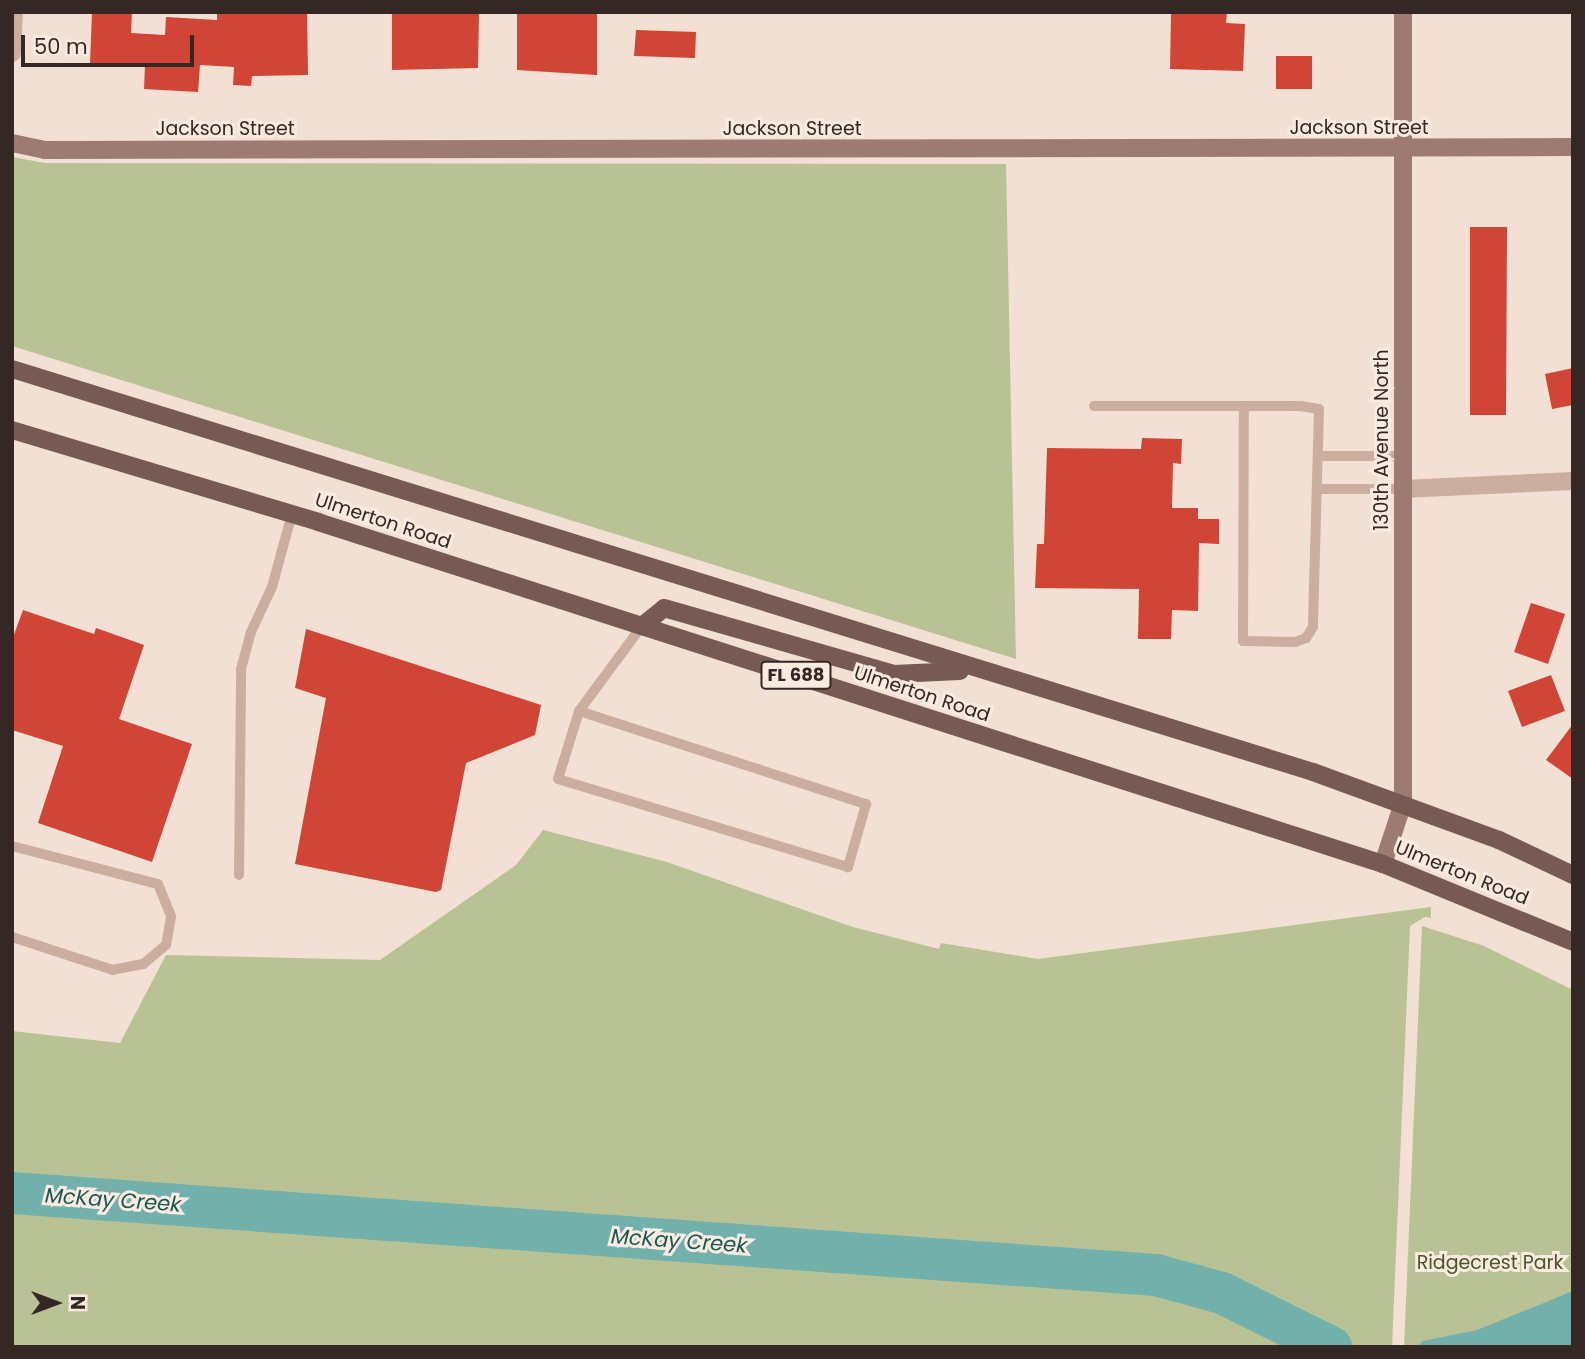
<!DOCTYPE html>
<style>
body{margin:0}
#map{position:relative;width:1585px;height:1359px;overflow:hidden;background:#f2e0d4;font-family:Poppins,sans-serif}
div>[style]{position:absolute}
.green>*{inset:0;background:#b9c294}
.water>*{inset:0;background:#72b1ab}
.river>*{height:42px;margin:-21px;padding:0 21px;transform-origin:21px;border-radius:21px;background:#72b1ab}
.building>*{inset:0;background:#d04535}
.lane>*{height:10px;margin:-5px;padding:0 5px;transform-origin:5px;border-radius:5px;background:#cbaea0}
.street>*{height:18px;margin:-9px;padding:0 9px;transform-origin:9px;border-radius:9px;background:#cbaea0}
.secondary>*{height:18px;margin:-9px;padding:0 9px;transform-origin:9px;border-radius:9px;background:#9e7b72}
.primary>*{height:18px;margin:-9px;padding:0 9px;transform-origin:9px;border-radius:9px;background:#775a53}
span{translate:-50% -50%;white-space:nowrap;text-align:center;line-height:1.15;-webkit-text-stroke:6px #faebe1;paint-order:stroke}
.shield-label span{padding:2px 5px;background:#faebe1;border:2px solid;border-radius:5px;-webkit-text-stroke-width:0}
.shield-label{font-size:18px;color:#342724;font-weight:700}
.street-label{font-size:19px;color:#342724}
.park-label{font-size:19px;color:#4a5426}
.water-label{font-size:21px;color:#175853;font-style:italic}
.frame{position:absolute;inset:0;border:14px solid #342724;pointer-events:none}
.north{position:absolute;left:21px;top:1268px;width:70px;height:70px;-webkit-text-stroke:5px #faebe1;paint-order:stroke;rotate:90deg;font-size:19px;font-weight:700;line-height:28px;text-align:center;color:#342724}
.north::after{content:'';display:block;margin:auto;width:24px;height:32px;background:#342724;clip-path:polygon(50% 0,100% 100%,50% 72%,0 100%)}
.scale{position:absolute;left:21px;top:35px;width:173px;height:32px;box-sizing:border-box;border:4px solid #342724;border-top:0;padding-left:9px;font-size:21px;line-height:24px;white-space:nowrap;color:#342724;-webkit-text-stroke:5px #faebe1;paint-order:stroke}
</style>
<div id="map">
<div class="green">
<i style="clip-path:polygon(12px 157px,45px 163px,1006px 164px,1016px 659px,12px 346px)"></i>
<i style="clip-path:polygon(543px 830px,667px 862px,853px 927px,939px 949px,941px 943px,1038px 959px,1431px 907px,1431px 918px,1425px 917px,1410px 926px,1392px 1347px,12px 1347px,12px 1031px,120px 1043px,166px 955px,380px 960px,516px 865px)"></i>
<i style="clip-path:polygon(1422px 926px,1484px 946px,1573px 990px,1573px 1347px,1404px 1347px)"></i>
</div>
<div class="water">
<i style="clip-path:polygon(1573px 1291px,1573px 1347px,1417px 1347px,1423px 1341px,1477px 1330px)"></i>
</div>
<div class="river">
<i style="left:12px;top:1193px;width:1147px;rotate:4.1deg"></i>
<i style="left:1156px;top:1275px;width:68px;rotate:15.3deg"></i>
<i style="left:1222px;top:1293px;width:122px;rotate:26.4deg"></i>
</div>
<div class="building">
<i style="clip-path:polygon(92px 12px,132px 12px,131px 33px,165px 35px,166px 17px,217px 20px,217px 12px,307px 12px,308px 75px,252px 76px,251px 86px,233px 85px,234px 67px,200px 65px,198px 92px,144px 89px,145px 65px,90px 64px)"></i>
<i style="clip-path:polygon(392px 12px,479px 12px,478px 68px,392px 70px)"></i>
<i style="clip-path:polygon(517px 12px,597px 12px,597px 75px,517px 70px)"></i>
<i style="clip-path:polygon(1171px 12px,1227px 12px,1226px 23px,1245px 24px,1243px 71px,1170px 69px)"></i>
<i style="clip-path:polygon(636px 30px,696px 32px,695px 58px,634px 56px)"></i>
<i style="clip-path:polygon(1276px 56px,1312px 56px,1312px 89px,1276px 89px)"></i>
<i style="clip-path:polygon(1470px 227px,1507px 227px,1506px 415px,1470px 415px)"></i>
<i style="clip-path:polygon(1573px 368px,1573px 405px,1552px 409px,1545px 374px)"></i>
<i style="clip-path:polygon(1142px 438px,1182px 439px,1181px 464px,1173px 463px,1172px 508px,1198px 508px,1198px 519px,1219px 519px,1219px 544px,1199px 543px,1198px 611px,1172px 610px,1171px 639px,1138px 639px,1139px 589px,1035px 588px,1037px 544px,1044px 544px,1047px 448px,1141px 449px)"></i>
<i style="clip-path:polygon(1531px 603px,1565px 614px,1548px 664px,1514px 652px)"></i>
<i style="clip-path:polygon(23px 610px,94px 634px,96px 628px,144px 645px,119px 719px,192px 744px,152px 862px,38px 823px,63px 746px,12px 730px,12px 640px)"></i>
<i style="clip-path:polygon(306px 629px,541px 705px,535px 735px,466px 763px,441px 890px,436px 892px,295px 864px,326px 698px,295px 688px)"></i>
<i style="clip-path:polygon(1551px 675px,1565px 711px,1522px 727px,1508px 691px)"></i>
<i style="clip-path:polygon(1573px 724px,1573px 779px,1546px 760px)"></i>
</div>
<div class="lane">
<i style="left:1094px;top:406px;width:206px"></i>
<i style="left:1300px;top:406px;width:19px;rotate:9deg"></i>
<i style="left:1319px;top:409px;width:218px;rotate:91.6deg"></i>
<i style="left:1313px;top:627px;width:13px;rotate:122deg"></i>
<i style="left:1306px;top:638px;width:12px;rotate:160deg"></i>
<i style="left:1295px;top:642px;width:52px;rotate:-178.9deg"></i>
<i style="left:1243px;top:641px;width:235px;rotate:-89.8deg"></i>
<i style="left:1318px;top:456px;width:85px"></i>
<i style="left:1317px;top:489px;width:86px"></i>
<i style="left:579px;top:711px;width:302px;rotate:18deg"></i>
<i style="left:866px;top:804px;width:66px;rotate:105.9deg"></i>
<i style="left:848px;top:867px;width:303px;rotate:-163.1deg"></i>
<i style="left:558px;top:779px;width:71px;rotate:-72.8deg"></i>
<i style="left:579px;top:711px;width:106px;rotate:-53.5deg"></i>
<i style="left:12px;top:846px;width:151px;rotate:14.6deg"></i>
<i style="left:158px;top:884px;width:35px;rotate:68deg"></i>
<i style="left:171px;top:917px;width:28px;rotate:100deg"></i>
<i style="left:166px;top:945px;width:30px;rotate:140deg"></i>
<i style="left:143px;top:964px;width:31px;rotate:169deg"></i>
<i style="left:113px;top:970px;width:106px;rotate:-161.9deg"></i>
<i style="left:239px;top:875px;width:206px;rotate:-89.4deg"></i>
<i style="left:241px;top:669px;width:38px;rotate:-75deg"></i>
<i style="left:251px;top:632px;width:50px;rotate:-65deg"></i>
<i style="left:272px;top:587px;width:76px;rotate:-74.7deg"></i>
</div>
<div class="street">
<i style="left:12px;top:53px;width:41px;rotate:-87.2deg"></i>
<i style="left:1403px;top:489px;width:170px;rotate:-2.7deg"></i>
</div>
<div class="secondary">
<i style="left:12px;top:143px;width:34px;rotate:12deg"></i>
<i style="left:45px;top:150px;width:1528px;rotate:-0.11deg"></i>
<i style="left:1383px;top:864px;width:64px;rotate:-71.8deg"></i>
<i style="left:1403px;top:803px;width:791px;rotate:-90deg"></i>
</div>
<div class="primary">
<i style="left:12px;top:369px;width:1362px;rotate:17.21deg"></i>
<i style="left:1313px;top:772px;width:198px;rotate:20.1deg"></i>
<i style="left:1499px;top:840px;width:82px;rotate:25.3deg"></i>
<i style="left:12px;top:430px;width:320px;rotate:16.7deg"></i>
<i style="left:318px;top:522px;width:1119px;rotate:17.8deg"></i>
<i style="left:1383px;top:864px;width:205px;rotate:22.3deg"></i>
<i style="left:642px;top:626px;width:28px;rotate:-39deg"></i>
<i style="left:664px;top:608px;width:239px;rotate:16deg"></i>
<i style="left:894px;top:674px;width:66px;rotate:-2.6deg"></i>
</div>
<div class="shield-label">
<span style="left:796px;top:675px">FL 688</span>
</div>
<div class="street-label">
<span style="left:1359px;top:128px">Jackson Street</span>
<span style="left:225px;top:129px">Jackson Street</span>
<span style="left:792px;top:129px">Jackson Street</span>
<span style="left:1382px;top:440px;rotate:-90deg">130th Avenue North</span>
<span style="left:383px;top:521px;rotate:18deg">Ulmerton Road</span>
<span style="left:922px;top:694px;rotate:18deg">Ulmerton Road</span>
<span style="left:1462px;top:873px;rotate:22deg">Ulmerton Road</span>
</div>
<div class="park-label">
<span style="left:1490px;top:1263px">Ridgecrest Park</span>
</div>
<div class="water-label">
<span style="left:113px;top:1200px;rotate:4deg">McKay Creek</span>
<span style="left:679px;top:1241px;rotate:4deg">McKay Creek</span>
</div>
<div class="frame"></div>
<div class="north">N</div>
<div class="scale">50 m</div>
</div>
